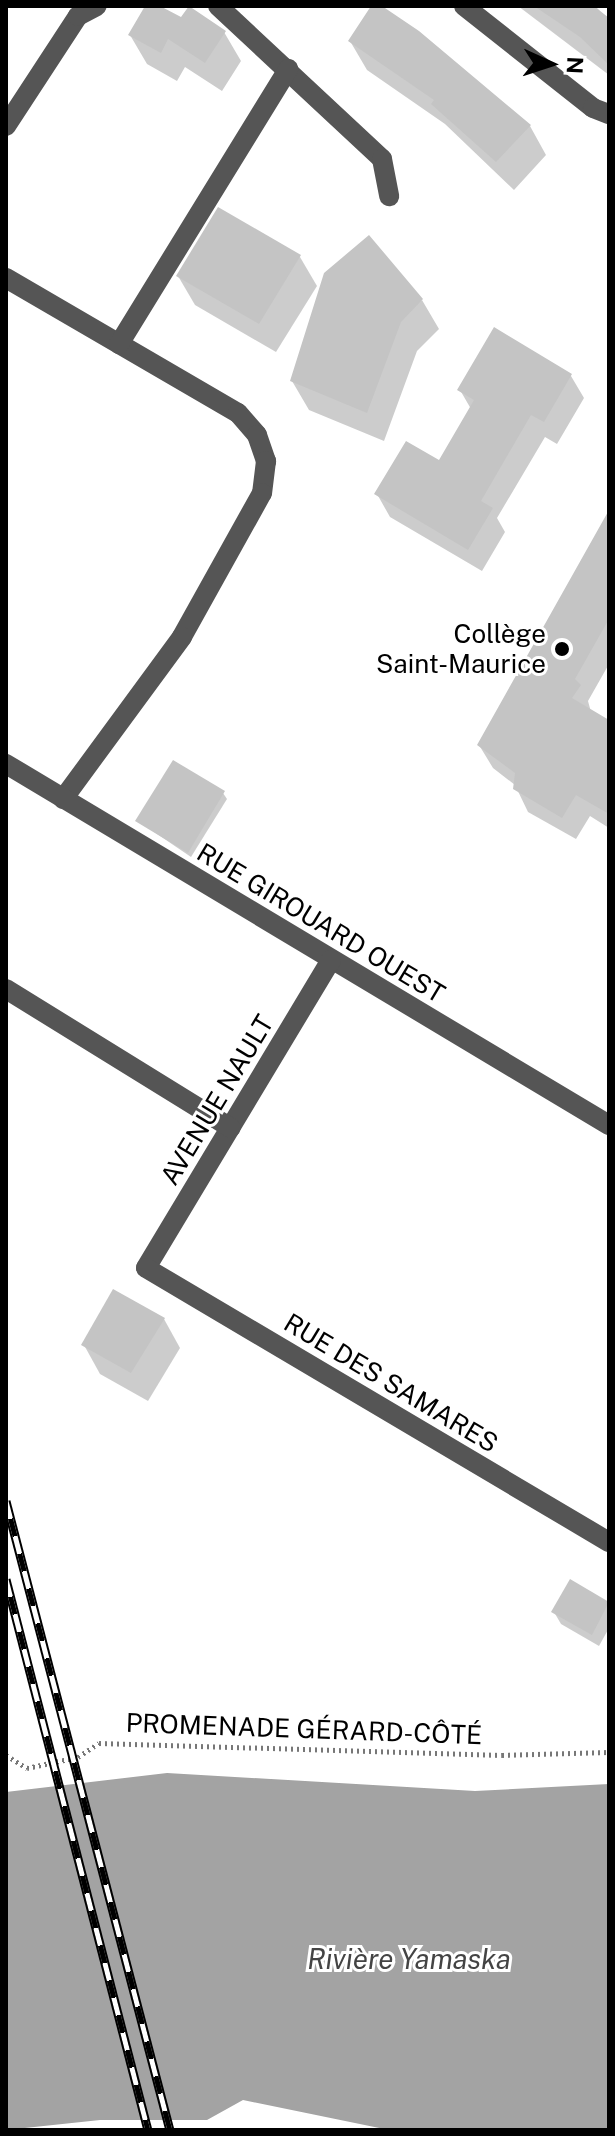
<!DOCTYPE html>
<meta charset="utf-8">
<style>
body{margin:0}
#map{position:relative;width:615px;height:2136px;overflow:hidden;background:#fff;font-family:"Public Sans",sans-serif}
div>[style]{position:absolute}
.water>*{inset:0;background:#a3a3a3}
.shadow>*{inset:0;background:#0003}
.building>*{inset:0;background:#c4c4c4}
.path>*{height:5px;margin-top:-2.5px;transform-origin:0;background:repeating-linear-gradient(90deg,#777 0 2px,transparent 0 6px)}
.minor>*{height:20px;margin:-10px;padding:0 10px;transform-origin:10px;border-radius:10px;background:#555}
.rail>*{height:9px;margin-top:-4.5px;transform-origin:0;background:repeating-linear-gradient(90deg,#fff 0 18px,#000 0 36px);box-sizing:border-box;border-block:2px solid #000}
.dots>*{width:22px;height:22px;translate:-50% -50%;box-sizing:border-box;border:4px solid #fff;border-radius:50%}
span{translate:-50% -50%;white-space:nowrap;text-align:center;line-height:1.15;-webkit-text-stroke:6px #fff;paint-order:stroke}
.poi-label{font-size:26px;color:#000}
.right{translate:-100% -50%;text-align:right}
.street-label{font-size:26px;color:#000}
.water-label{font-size:28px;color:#444;font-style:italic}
.frame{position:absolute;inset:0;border:8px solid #000;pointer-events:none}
.north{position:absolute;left:511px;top:24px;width:80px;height:80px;-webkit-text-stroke:6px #fff;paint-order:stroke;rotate:93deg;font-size:22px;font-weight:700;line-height:32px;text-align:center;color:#000}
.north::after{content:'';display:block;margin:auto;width:28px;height:36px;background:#000;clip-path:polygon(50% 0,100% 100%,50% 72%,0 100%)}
</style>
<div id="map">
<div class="water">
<i style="clip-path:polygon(167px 1773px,475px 1791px,609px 1784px,609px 2130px,389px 2130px,243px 2100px,207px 2120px,100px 2120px,6px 2130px,6px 1792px)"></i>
</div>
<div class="shadow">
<i style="clip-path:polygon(147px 6px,224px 32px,241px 61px,222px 91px,185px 67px,177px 81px,147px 64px,130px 35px)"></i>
<i style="clip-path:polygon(374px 6px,530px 126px,546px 155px,514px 190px,445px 124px,367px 70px,350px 41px)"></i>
<i style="clip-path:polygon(518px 6px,595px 6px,609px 21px,609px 75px)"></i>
<i style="clip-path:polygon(300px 257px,317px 286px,276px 352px,195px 305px,178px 276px)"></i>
<i style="clip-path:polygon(422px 300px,439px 329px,417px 351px,384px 441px,309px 410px,292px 381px)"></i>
<i style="clip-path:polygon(571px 376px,584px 398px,557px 444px,545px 437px,497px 518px,505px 532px,482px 571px,390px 517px,377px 494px,439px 463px,471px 409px,460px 390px)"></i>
<i style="clip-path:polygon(609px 514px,609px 664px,588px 701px,591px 712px,609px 723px,609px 828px,590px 816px,576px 839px,528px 812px,515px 785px,493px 768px,479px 745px)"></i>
<i style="clip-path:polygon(223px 793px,227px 799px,191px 857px,138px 821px)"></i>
<i style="clip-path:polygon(164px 1319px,180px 1348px,148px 1401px,100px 1374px,84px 1345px)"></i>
<i style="clip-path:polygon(608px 1604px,609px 1628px,599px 1646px,561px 1624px,554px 1612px)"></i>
</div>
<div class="building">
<i style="clip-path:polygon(145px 6px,160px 6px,181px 17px,189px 6px,226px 31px,205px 63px,168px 39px,161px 53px,128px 35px)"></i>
<i style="clip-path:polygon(371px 6px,382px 6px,419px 31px,531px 125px,496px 162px,431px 104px,434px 100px,348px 41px)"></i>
<i style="clip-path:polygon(534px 6px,594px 6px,609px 18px,609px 65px,580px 37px)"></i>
<i style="clip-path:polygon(218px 207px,301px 255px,259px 324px,176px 276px)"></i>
<i style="clip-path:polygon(369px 235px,423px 299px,401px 322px,367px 413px,290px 381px,324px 273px)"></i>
<i style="clip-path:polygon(494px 327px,572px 374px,544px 422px,531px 415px,481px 501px,493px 508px,468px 550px,374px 494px,406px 441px,439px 460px,474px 400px,457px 390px)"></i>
<i style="clip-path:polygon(609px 510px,609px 619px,575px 679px,581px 685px,572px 698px,609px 720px,609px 814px,576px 795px,562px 818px,513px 789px,515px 773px,477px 745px)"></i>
<i style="clip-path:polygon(173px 760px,225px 791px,188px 853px,135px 821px)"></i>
<i style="clip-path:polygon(113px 1289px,165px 1318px,131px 1373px,81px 1345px)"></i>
<i style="clip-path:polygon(570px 1579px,609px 1602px,592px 1635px,551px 1612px)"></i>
</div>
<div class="path">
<i style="left:6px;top:1755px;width:25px;rotate:32deg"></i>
<i style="left:27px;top:1768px;width:52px;rotate:-12.2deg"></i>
<i style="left:78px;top:1757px;width:25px;rotate:-34deg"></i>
<i style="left:99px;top:1743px;width:403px;rotate:1.7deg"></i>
<i style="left:502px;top:1755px;width:107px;rotate:-1.6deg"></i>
</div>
<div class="minor">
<i style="left:218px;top:6px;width:224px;rotate:43deg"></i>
<i style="left:382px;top:159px;width:38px;rotate:79deg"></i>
<i style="left:464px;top:6px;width:164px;rotate:38.3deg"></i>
<i style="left:593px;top:108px;width:17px;rotate:21deg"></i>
<i style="left:6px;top:126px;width:131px;rotate:-56.8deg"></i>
<i style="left:78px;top:16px;width:21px;rotate:-28deg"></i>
<i style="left:6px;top:278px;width:268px;rotate:30.2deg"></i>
<i style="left:238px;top:413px;width:29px;rotate:49deg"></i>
<i style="left:257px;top:435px;width:28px;rotate:71deg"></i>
<i style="left:266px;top:461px;width:32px;rotate:97deg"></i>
<i style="left:262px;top:493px;width:165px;rotate:119.1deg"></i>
<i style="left:182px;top:637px;width:201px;rotate:126.3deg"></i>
<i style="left:119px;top:344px;width:323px;rotate:-58.4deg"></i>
<i style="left:6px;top:764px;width:703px;rotate:30.91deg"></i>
<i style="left:331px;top:960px;width:359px;rotate:121deg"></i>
<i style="left:146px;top:1268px;width:538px;rotate:30.62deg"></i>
<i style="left:6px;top:989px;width:264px;rotate:31.7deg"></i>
</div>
<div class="rail">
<i style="left:6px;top:1501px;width:650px;rotate:75.39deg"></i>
<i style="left:6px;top:1579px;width:569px;rotate:75.55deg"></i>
</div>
<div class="dots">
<i style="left:562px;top:649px;background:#000"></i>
</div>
<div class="poi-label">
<span class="right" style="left:546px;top:649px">Collège<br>Saint-Maurice</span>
</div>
<div class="street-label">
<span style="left:321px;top:923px;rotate:31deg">RUE GIROUARD OUEST</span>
<span style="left:217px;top:1100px;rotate:-59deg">AVENUE NAULT</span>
<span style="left:391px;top:1383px;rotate:31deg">RUE DES SAMARES</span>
<span style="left:304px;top:1729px;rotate:2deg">PROMENADE GÉRARD-CÔTÉ</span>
</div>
<div class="water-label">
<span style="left:409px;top:1959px">Rivière Yamaska</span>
</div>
<div class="frame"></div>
<div class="north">N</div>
</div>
